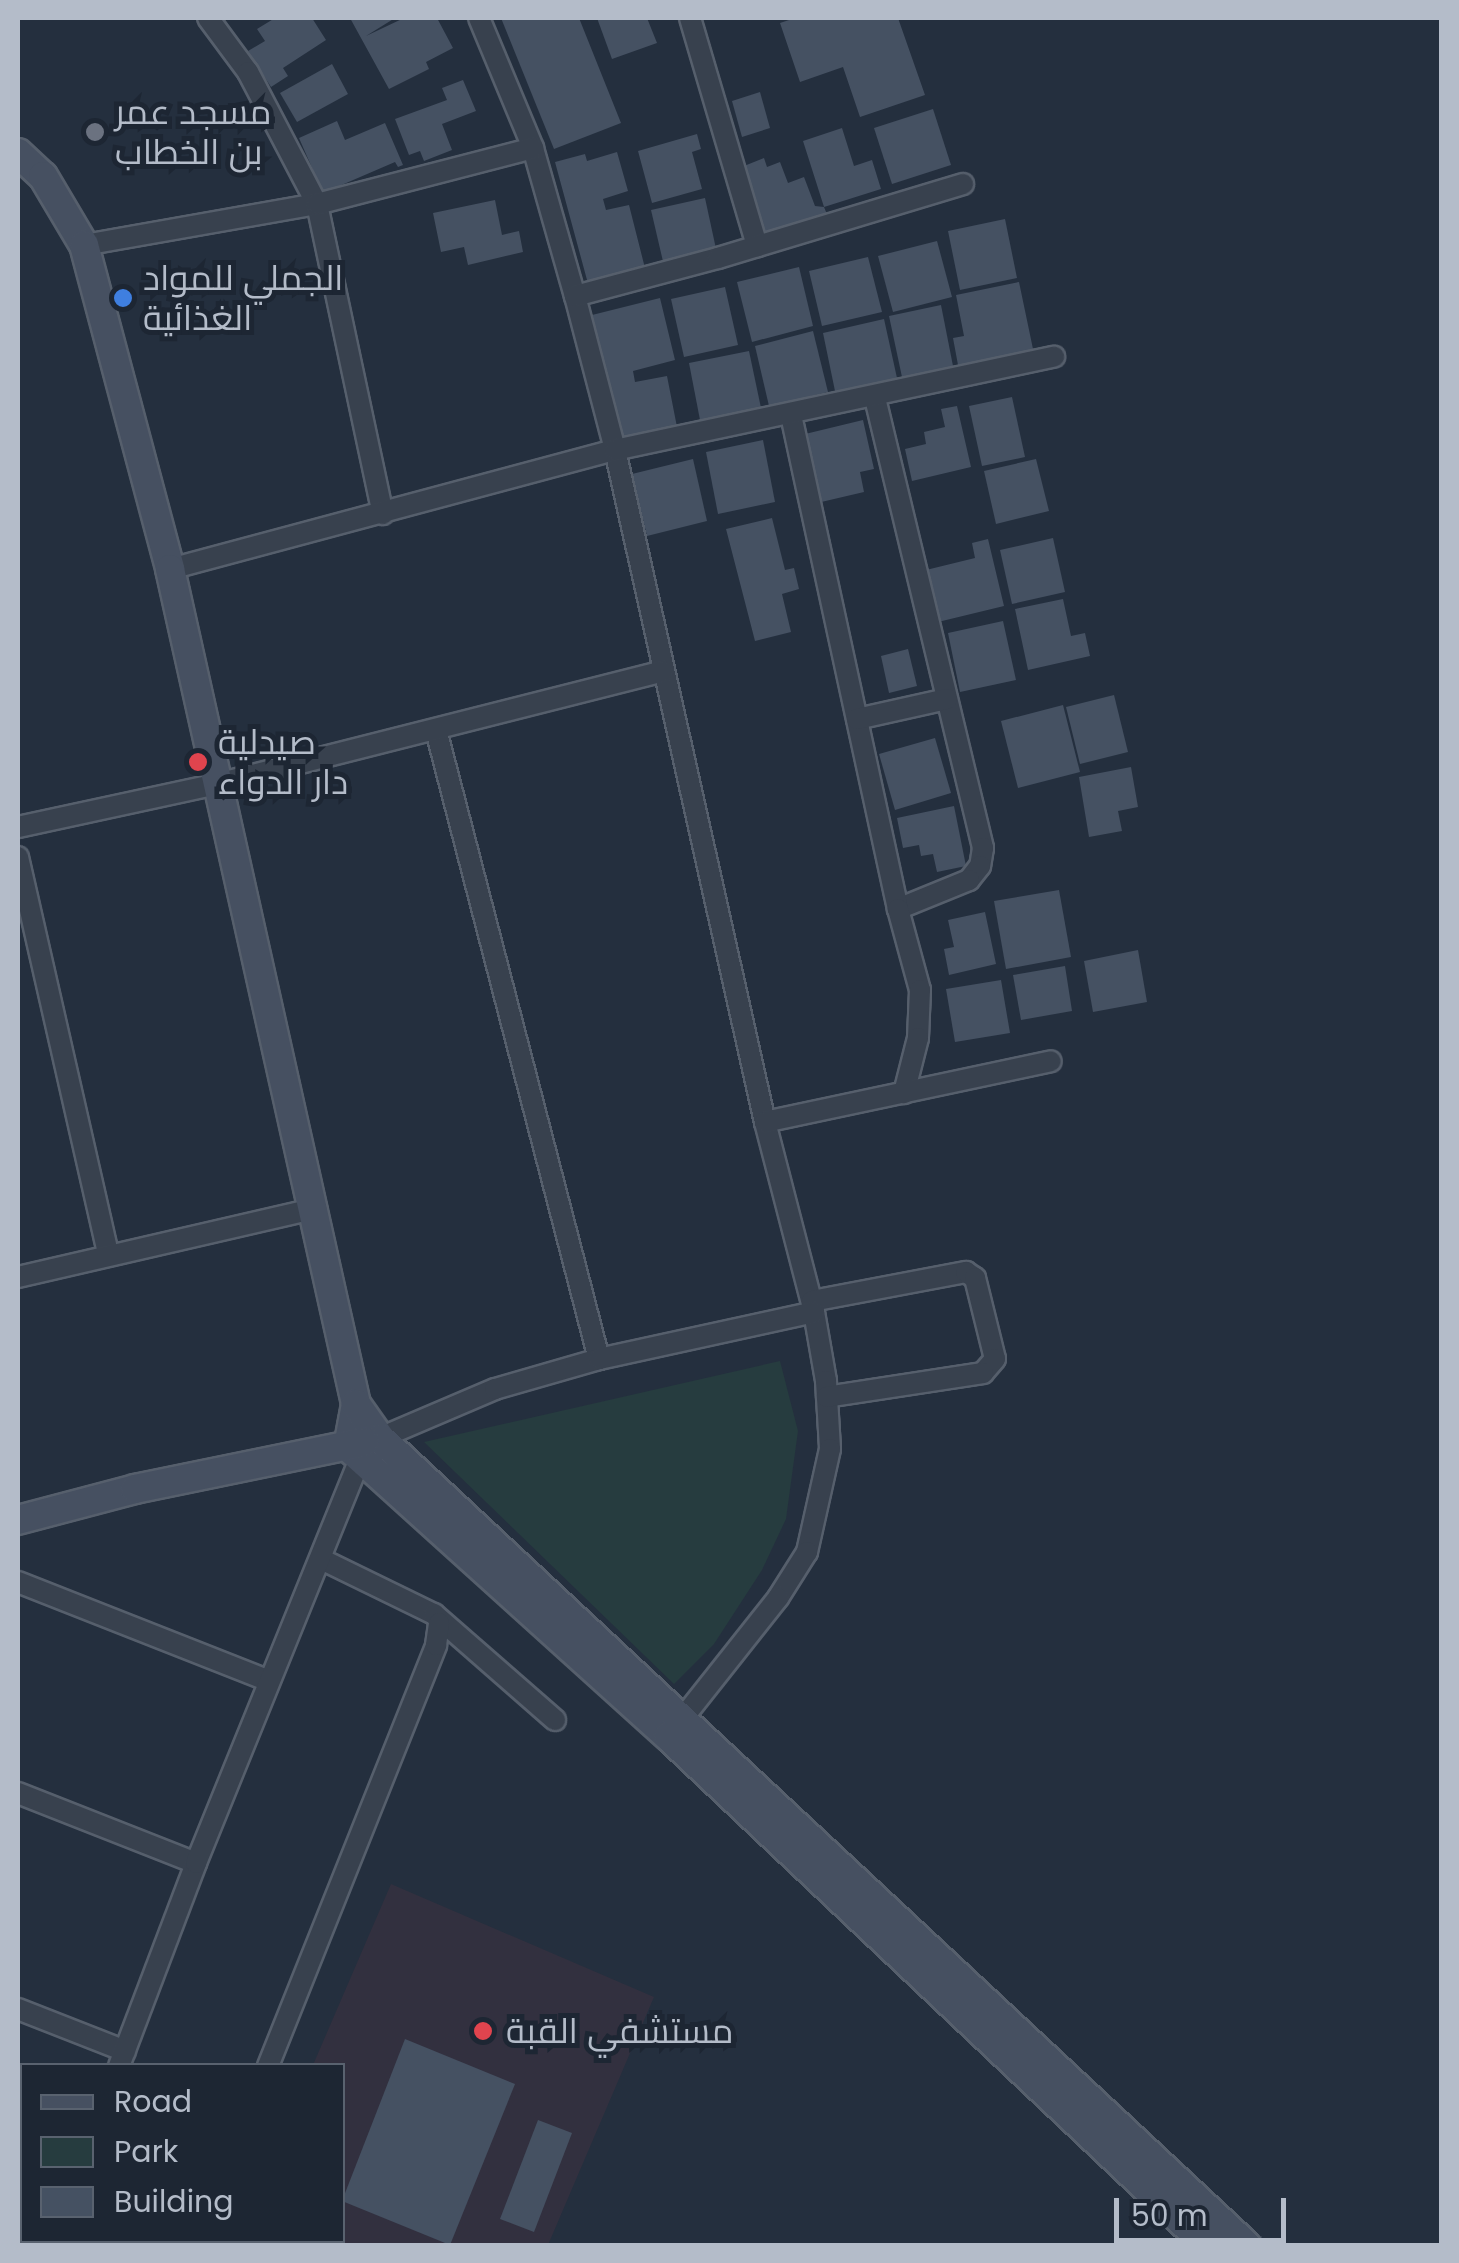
<!DOCTYPE html>
<meta charset="utf-8">
<style>
body{margin:0}
#map{position:relative;width:1459px;height:2263px;overflow:hidden;background:#242f3e;font-family:Poppins,Cairo,sans-serif}
div>[style]{position:absolute}
.medical>*{inset:0;background:#32303f}
.green>*{inset:0;background:#263c3f}
.building>*{inset:0;background:#455162}
.roads{filter:drop-shadow(2px 0 #565f6c) drop-shadow(-2px 0 #565f6c) drop-shadow(0 2px #565f6c) drop-shadow(0 -2px #565f6c)}
.minor>*{height:20px;margin:-10px;padding:0 10px;transform-origin:10px;border-radius:10px;background:#38414e}
.secondary>*{height:28px;margin:-14px;padding:0 14px;transform-origin:14px;border-radius:14px;background:#465061}
.dots>*{width:28px;height:28px;translate:-50% -50%;box-sizing:border-box;border:5px solid #1d2633;border-radius:50%}
span{translate:-50% -50%;white-space:nowrap;text-align:center;line-height:1.15;-webkit-text-stroke:10px #1d2633;paint-order:stroke}
.poi-label{font-size:35px;color:#b4bcc9}
.left{translate:0 -50%;text-align:left}
.frame{position:absolute;inset:0;border:20px solid #b4bcc9;pointer-events:none}
.legend{position:absolute;left:20px;top:2063px;width:325px;height:180px;box-sizing:border-box;background:#1d2633;border:2px solid #59626f;margin:0;padding:12px 18px;list-style:none;font-size:30px;color:#b4bcc9}
.legend li{display:flex;align-items:center;gap:20px;height:50px}
.legend b{width:50px;border:2px solid #59626f}
.scale{position:absolute;left:1114px;top:2198px;width:172px;height:45px;box-sizing:border-box;border:5px solid #b4bcc9;border-top:0;padding-left:12px;font-size:30px;line-height:35px;white-space:nowrap;color:#b4bcc9;-webkit-text-stroke:8px #1d2633;paint-order:stroke}
</style>
<div id="map">
<div class="medical">
<i style="clip-path:polygon(391px 1884px,654px 1997px,548px 2245px,237px 2246px,239px 2240px,342px 2240px,342px 2066px,313px 2065px)"></i>
</div>
<div class="green">
<i style="clip-path:polygon(780px 1361px,798px 1431px,786px 1519px,762px 1570px,714px 1644px,674px 1684px,424px 1442px)"></i>
</div>
<div class="building">
<i style="clip-path:polygon(275px 18px,312px 18px,326px 40px,283px 68px,288px 76px,271px 87px,248px 51px,265px 41px,257px 29px)"></i>
<i style="clip-path:polygon(350px 18px,395px 18px,366px 36px,404px 18px,437px 18px,453px 48px,426px 62px,429px 69px,389px 89px)"></i>
<i style="clip-path:polygon(501px 18px,579px 18px,621px 123px,554px 149px)"></i>
<i style="clip-path:polygon(597px 18px,647px 18px,657px 43px,612px 59px)"></i>
<i style="clip-path:polygon(795px 18px,898px 18px,925px 95px,860px 117px,843px 67px,800px 82px,780px 23px)"></i>
<i style="clip-path:polygon(332px 64px,348px 94px,297px 122px,280px 93px)"></i>
<i style="clip-path:polygon(463px 80px,476px 111px,442px 124px,452px 150px,424px 161px,420px 151px,409px 155px,395px 119px,447px 100px,442px 88px)"></i>
<i style="clip-path:polygon(760px 92px,770px 128px,742px 137px,732px 101px)"></i>
<i style="clip-path:polygon(933px 109px,951px 165px,892px 184px,874px 128px)"></i>
<i style="clip-path:polygon(337px 121px,345px 140px,385px 123px,403px 165px,398px 167px,395px 162px,323px 193px,299px 138px)"></i>
<i style="clip-path:polygon(842px 128px,854px 166px,872px 160px,881px 189px,824px 207px,803px 141px)"></i>
<i style="clip-path:polygon(697px 134px,701px 149px,692px 152px,702px 189px,652px 203px,638px 151px)"></i>
<i style="clip-path:polygon(617px 152px,628px 191px,603px 199px,606px 210px,629px 205px,647px 276px,590px 291px,555px 162px,585px 154px,587px 161px)"></i>
<i style="clip-path:polygon(764px 158px,767px 167px,780px 162px,788px 183px,804px 177px,815px 206px,824px 207px,831px 224px,771px 248px,739px 168px)"></i>
<i style="clip-path:polygon(705px 198px,718px 258px,665px 270px,651px 210px)"></i>
<i style="clip-path:polygon(495px 200px,502px 235px,519px 231px,523px 252px,468px 265px,464px 247px,441px 252px,433px 213px)"></i>
<i style="clip-path:polygon(1005px 219px,1017px 278px,960px 290px,948px 231px)"></i>
<i style="clip-path:polygon(937px 241px,952px 297px,893px 312px,878px 256px)"></i>
<i style="clip-path:polygon(868px 257px,882px 312px,822px 326px,809px 271px)"></i>
<i style="clip-path:polygon(799px 267px,813px 326px,752px 342px,737px 282px)"></i>
<i style="clip-path:polygon(1019px 282px,1033px 349px,958px 365px,953px 338px,964px 336px,956px 295px)"></i>
<i style="clip-path:polygon(725px 287px,738px 345px,684px 357px,671px 299px)"></i>
<i style="clip-path:polygon(660px 298px,675px 360px,633px 371px,635px 382px,667px 376px,677px 427px,619px 440px,592px 315px)"></i>
<i style="clip-path:polygon(941px 305px,953px 366px,902px 377px,889px 316px)"></i>
<i style="clip-path:polygon(884px 319px,897px 378px,835px 391px,823px 333px)"></i>
<i style="clip-path:polygon(813px 331px,828px 392px,769px 406px,755px 346px)"></i>
<i style="clip-path:polygon(749px 351px,761px 408px,700px 420px,689px 363px)"></i>
<i style="clip-path:polygon(1012px 397px,1025px 457px,982px 466px,969px 406px)"></i>
<i style="clip-path:polygon(957px 406px,971px 467px,912px 481px,905px 449px,926px 444px,924px 432px,945px 427px,941px 409px)"></i>
<i style="clip-path:polygon(863px 420px,874px 469px,860px 472px,864px 492px,817px 503px,801px 435px)"></i>
<i style="clip-path:polygon(763px 440px,775px 502px,718px 514px,706px 452px)"></i>
<i style="clip-path:polygon(693px 459px,707px 521px,647px 536px,632px 474px)"></i>
<i style="clip-path:polygon(1036px 459px,1049px 511px,996px 524px,984px 471px)"></i>
<i style="clip-path:polygon(772px 518px,785px 570px,794px 568px,799px 589px,782px 594px,791px 632px,755px 641px,726px 529px)"></i>
<i style="clip-path:polygon(1053px 538px,1065px 592px,1012px 604px,1000px 550px)"></i>
<i style="clip-path:polygon(988px 539px,1004px 606px,938px 622px,926px 570px,975px 558px,972px 543px)"></i>
<i style="clip-path:polygon(1063px 599px,1071px 636px,1085px 633px,1090px 656px,1028px 670px,1015px 609px)"></i>
<i style="clip-path:polygon(1003px 621px,1016px 680px,960px 692px,948px 633px)"></i>
<i style="clip-path:polygon(908px 649px,917px 686px,889px 693px,881px 656px)"></i>
<i style="clip-path:polygon(1114px 695px,1128px 752px,1080px 764px,1066px 707px)"></i>
<i style="clip-path:polygon(1063px 705px,1080px 772px,1018px 788px,1001px 721px)"></i>
<i style="clip-path:polygon(935px 738px,951px 793px,895px 810px,879px 754px)"></i>
<i style="clip-path:polygon(1131px 767px,1138px 807px,1118px 811px,1122px 831px,1089px 837px,1079px 777px)"></i>
<i style="clip-path:polygon(954px 806px,966px 866px,937px 872px,933px 854px,921px 856px,919px 845px,903px 848px,897px 818px)"></i>
<i style="clip-path:polygon(1059px 890px,1071px 957px,1006px 969px,994px 901px)"></i>
<i style="clip-path:polygon(985px 912px,996px 964px,949px 975px,944px 949px,954px 947px,948px 920px)"></i>
<i style="clip-path:polygon(1138px 950px,1147px 1002px,1093px 1012px,1084px 961px)"></i>
<i style="clip-path:polygon(1065px 966px,1072px 1011px,1021px 1020px,1013px 975px)"></i>
<i style="clip-path:polygon(1001px 980px,1010px 1033px,955px 1042px,946px 989px)"></i>
<i style="clip-path:polygon(405px 2039px,515px 2084px,450px 2245px,342px 2201px)"></i>
<i style="clip-path:polygon(538px 2120px,572px 2133px,534px 2232px,500px 2219px)"></i>
</div>
<div class="roads">
<div class="minor">
<i style="left:208px;top:18px;width:67px;rotate:53.5deg"></i>
<i style="left:248px;top:72px;width:149px;rotate:62.4deg"></i>
<i style="left:317px;top:204px;width:317px;rotate:78deg"></i>
<i style="left:479px;top:18px;width:141px;rotate:67.4deg"></i>
<i style="left:533px;top:148px;width:154px;rotate:74.2deg"></i>
<i style="left:575px;top:296px;width:159px;rotate:75.4deg"></i>
<i style="left:615px;top:450px;width:689px;rotate:77.42deg"></i>
<i style="left:765px;top:1122px;width:196px;rotate:75.5deg"></i>
<i style="left:814px;top:1312px;width:70px;rotate:80.1deg"></i>
<i style="left:826px;top:1381px;width:68px;rotate:86.6deg"></i>
<i style="left:830px;top:1449px;width:106px;rotate:102.6deg"></i>
<i style="left:807px;top:1552px;width:54px;rotate:122.2deg"></i>
<i style="left:778px;top:1598px;width:166px;rotate:128.4deg"></i>
<i style="left:690px;top:18px;width:238px;rotate:73.6deg"></i>
<i style="left:84px;top:245px;width:237px;rotate:-10deg"></i>
<i style="left:317px;top:204px;width:223px;rotate:-14.5deg"></i>
<i style="left:575px;top:296px;width:148px;rotate:-14.9deg"></i>
<i style="left:718px;top:258px;width:256px;rotate:-16.8deg"></i>
<i style="left:875px;top:398px;width:463px;rotate:76.5deg"></i>
<i style="left:983px;top:848px;width:18px;rotate:99deg"></i>
<i style="left:980px;top:866px;width:18px;rotate:128deg"></i>
<i style="left:969px;top:880px;width:77px;rotate:157.8deg"></i>
<i style="left:791px;top:415px;width:505px;rotate:77.78deg"></i>
<i style="left:898px;top:909px;width:84px;rotate:74.8deg"></i>
<i style="left:920px;top:990px;width:48px;rotate:92.4deg"></i>
<i style="left:918px;top:1038px;width:57px;rotate:104.3deg"></i>
<i style="left:170px;top:569px;width:461px;rotate:-15deg"></i>
<i style="left:615px;top:450px;width:449px;rotate:-12deg"></i>
<i style="left:857px;top:719px;width:92px;rotate:-12.5deg"></i>
<i style="left:436px;top:730px;width:650px;rotate:75.47deg"></i>
<i style="left:18px;top:827px;width:208px;rotate:-12.2deg"></i>
<i style="left:221px;top:783px;width:456px;rotate:-14.2deg"></i>
<i style="left:18px;top:857px;width:407px;rotate:77.2deg"></i>
<i style="left:765px;top:1122px;width:292px;rotate:-12deg"></i>
<i style="left:18px;top:1277px;width:306px;rotate:-13deg"></i>
<i style="left:812px;top:1301px;width:157px;rotate:-10.7deg"></i>
<i style="left:966px;top:1272px;width:11px;rotate:34deg"></i>
<i style="left:975px;top:1278px;width:83px;rotate:76.1deg"></i>
<i style="left:995px;top:1359px;width:18px;rotate:131deg"></i>
<i style="left:983px;top:1373px;width:158px;rotate:171.3deg"></i>
<i style="left:380px;top:1438px;width:125px;rotate:-23.1deg"></i>
<i style="left:495px;top:1389px;width:108px;rotate:-16.1deg"></i>
<i style="left:599px;top:1359px;width:220px;rotate:-12.3deg"></i>
<i style="left:321px;top:1559px;width:126px;rotate:26deg"></i>
<i style="left:434px;top:1614px;width:161px;rotate:41.2deg"></i>
<i style="left:18px;top:1582px;width:270px;rotate:21.5deg"></i>
<i style="left:18px;top:1793px;width:191px;rotate:21.5deg"></i>
<i style="left:18px;top:2009px;width:115px;rotate:21.4deg"></i>
<i style="left:119px;top:2066px;width:217px;rotate:-69.2deg"></i>
<i style="left:196px;top:1863px;width:434px;rotate:-67.9deg"></i>
<i style="left:268px;top:2066px;width:453px;rotate:-68.2deg"></i>
<i style="left:436px;top:1645px;width:22px;rotate:-82deg"></i>
<i style="left:18px;top:2228px;width:4px;rotate:27deg"></i>
<i style="left:49px;top:2240px;width:14px;rotate:25deg"></i>
<i style="left:196px;top:2246px;width:6px;rotate:-72deg"></i>
</div>
<div class="secondary">
<i style="left:18px;top:153px;width:34px;rotate:43deg"></i>
<i style="left:43px;top:176px;width:80px;rotate:59.3deg"></i>
<i style="left:84px;top:245px;width:335px;rotate:75.1deg"></i>
<i style="left:170px;top:569px;width:855px;rotate:77.44deg"></i>
<i style="left:356px;top:1404px;width:44px;rotate:100.5deg"></i>
<i style="left:348px;top:1447px;width:431px;rotate:42.1deg"></i>
<i style="left:668px;top:1736px;width:743px;rotate:43.36deg"></i>
<i style="left:356px;top:1404px;width:42px;rotate:54.8deg"></i>
<i style="left:380px;top:1438px;width:1185px;rotate:42.98deg"></i>
<i style="left:18px;top:1520px;width:121px;rotate:-14.8deg"></i>
<i style="left:135px;top:1489px;width:234px;rotate:-11.6deg"></i>
</div>
</div>
<div class="dots">
<i style="left:95px;top:132px;background:#6b7280"></i>
<i style="left:123px;top:298px;background:#3f7fe0"></i>
<i style="left:198px;top:762px;background:#e0444e"></i>
<i style="left:483px;top:2031px;background:#e0444e"></i>
</div>
<div class="poi-label">
<span class="left" style="left:115px;top:132px">مسجد عمر<br>بن الخطاب</span>
<span class="left" style="left:143px;top:298px">الجملي للمواد<br>الغذائية</span>
<span class="left" style="left:218px;top:762px">صيدلية<br>دار الدواء</span>
<span class="left" style="left:506px;top:2031px">مستشفي القبة</span>
</div>
<div class="frame"></div>
<ul class="legend">
<li><b style="height:12px;background:#465061"></b>Road</li>
<li><b style="height:28px;background:#263c3f"></b>Park</li>
<li><b style="height:28px;background:#455162"></b>Building</li>
</ul>
<div class="scale">50 m</div>
</div>
